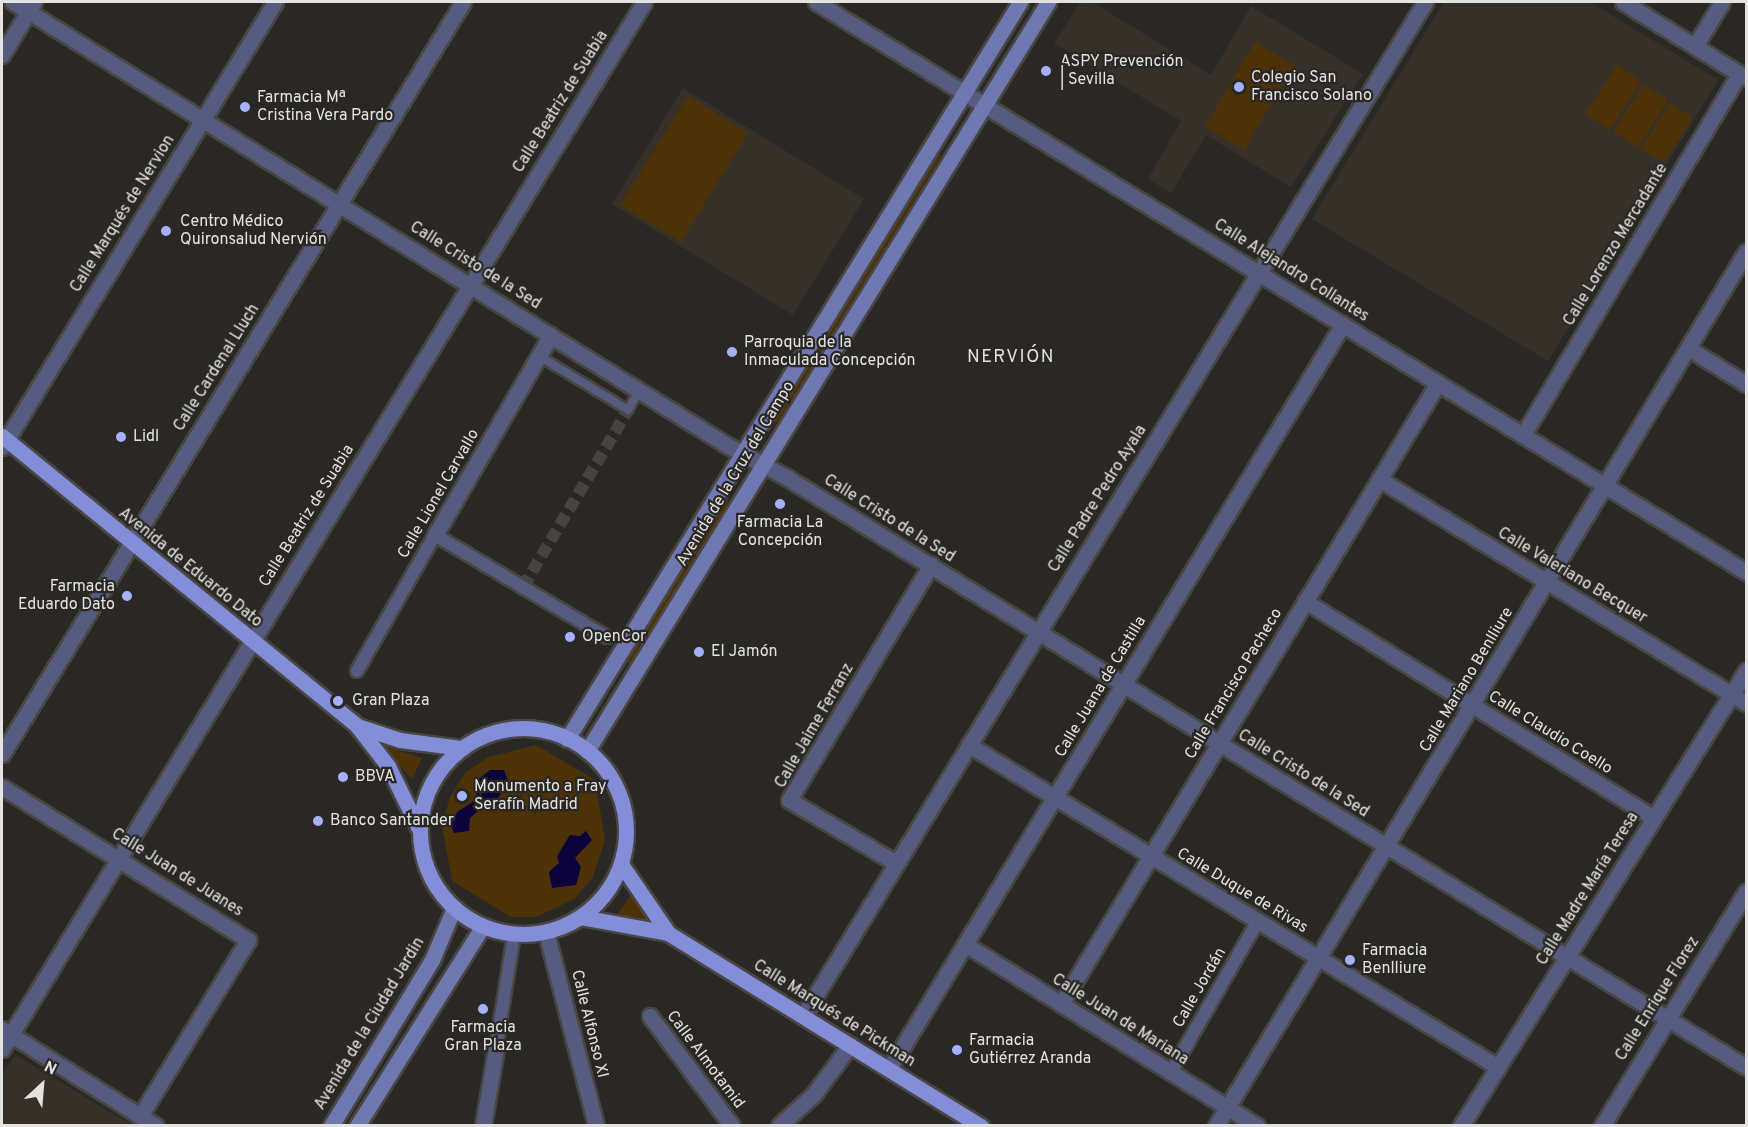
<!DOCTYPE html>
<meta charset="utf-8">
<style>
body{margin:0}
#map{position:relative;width:1748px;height:1127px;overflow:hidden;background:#2a2825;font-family:Overpass,sans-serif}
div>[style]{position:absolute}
.built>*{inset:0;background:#363028}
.green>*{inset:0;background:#4d3208}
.water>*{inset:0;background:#0b013b}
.pedestrian-tunnel>*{height:12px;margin-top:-6px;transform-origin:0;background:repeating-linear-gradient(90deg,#464441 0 12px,transparent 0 18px)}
.roads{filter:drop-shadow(2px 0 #484643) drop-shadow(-2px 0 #484643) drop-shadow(0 2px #484643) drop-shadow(0 -2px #484643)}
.service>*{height:8px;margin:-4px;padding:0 4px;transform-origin:4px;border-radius:4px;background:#565c80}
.pedestrian>*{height:12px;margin:-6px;padding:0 6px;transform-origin:6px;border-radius:6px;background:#565c80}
.minor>*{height:15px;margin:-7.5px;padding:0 7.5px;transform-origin:7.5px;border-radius:7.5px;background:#565c80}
.secondary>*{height:15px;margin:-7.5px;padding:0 7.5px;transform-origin:7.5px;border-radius:7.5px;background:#7078b1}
.primary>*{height:15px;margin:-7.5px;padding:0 7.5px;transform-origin:7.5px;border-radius:7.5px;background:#848dd7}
.primary>.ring{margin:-7.5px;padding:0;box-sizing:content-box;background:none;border:15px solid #848dd7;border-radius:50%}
.dots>*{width:16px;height:16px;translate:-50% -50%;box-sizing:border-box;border:3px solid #2a2825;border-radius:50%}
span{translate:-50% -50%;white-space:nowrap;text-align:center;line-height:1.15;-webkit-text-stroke:4.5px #2a2825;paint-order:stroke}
.poi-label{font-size:16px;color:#e4e3e1}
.left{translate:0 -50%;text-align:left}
.right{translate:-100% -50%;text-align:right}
.street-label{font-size:16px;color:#e4e3e1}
.neighbourhood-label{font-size:18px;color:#e4e3e1;letter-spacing:1.5px}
.frame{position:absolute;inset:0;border:3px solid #e4e3e1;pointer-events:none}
.north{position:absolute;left:12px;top:1055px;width:60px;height:60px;-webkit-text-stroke:4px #2a2825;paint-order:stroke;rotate:26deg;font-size:16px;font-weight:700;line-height:24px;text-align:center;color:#e4e3e1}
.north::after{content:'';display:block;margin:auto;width:21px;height:27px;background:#e4e3e1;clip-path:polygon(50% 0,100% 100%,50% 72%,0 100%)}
</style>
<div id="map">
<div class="built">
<i style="clip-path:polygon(1081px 2px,1092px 2px,1211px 75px,1251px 6px,1363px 74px,1291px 187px,1206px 135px,1171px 193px,1148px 179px,1181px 121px,1054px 43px)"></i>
<i style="clip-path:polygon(1444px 2px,1590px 2px,1718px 80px,1548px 361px,1312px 219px)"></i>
<i style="clip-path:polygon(683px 88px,864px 199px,793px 315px,612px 204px)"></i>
<i style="clip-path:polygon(15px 1055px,113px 1114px,133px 1125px,2px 1125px,2px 1076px)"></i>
</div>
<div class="green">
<i style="clip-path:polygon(1255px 42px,1295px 65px,1244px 150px,1205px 126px)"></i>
<i style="clip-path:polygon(1617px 65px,1641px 81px,1610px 130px,1585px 114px)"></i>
<i style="clip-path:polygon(1644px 84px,1668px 100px,1638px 148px,1613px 132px)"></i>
<i style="clip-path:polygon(688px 96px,748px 133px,681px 242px,620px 205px)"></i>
<i style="clip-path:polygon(1670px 103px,1693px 117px,1664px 162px,1640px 149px)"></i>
<i style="clip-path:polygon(936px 153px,941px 156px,778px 423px,773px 420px)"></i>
<i style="clip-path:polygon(725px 499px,729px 502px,630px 664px,625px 662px)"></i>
<i style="clip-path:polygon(536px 745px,595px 780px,605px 840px,592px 879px,574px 899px,536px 917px,511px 917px,452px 881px,442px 825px,450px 797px,466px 772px,489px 757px)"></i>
<i style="clip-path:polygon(387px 747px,422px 758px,412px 779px,385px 749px)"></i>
<i style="clip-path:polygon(632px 893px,656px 925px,655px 926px,618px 914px)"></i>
</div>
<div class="water">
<i style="clip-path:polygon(490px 770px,504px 770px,508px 780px,496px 802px,485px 805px,470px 818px,469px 831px,454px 833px,451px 825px,457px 812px,477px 799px,475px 782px)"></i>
<i style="clip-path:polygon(586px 831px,592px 840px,575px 858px,581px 867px,576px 885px,552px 888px,549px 872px,559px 863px,557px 856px,570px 835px,580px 836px)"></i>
</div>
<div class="pedestrian-tunnel">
<i style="left:523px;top:587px;width:206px;rotate:-59.3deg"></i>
</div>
<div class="roads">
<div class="service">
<i style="left:539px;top:356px;width:104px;rotate:31.2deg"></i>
<i style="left:628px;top:410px;width:23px;rotate:-61deg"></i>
</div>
<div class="pedestrian">
<i style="left:357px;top:671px;width:157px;rotate:-60.2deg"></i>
<i style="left:435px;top:535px;width:200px;rotate:30.7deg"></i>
<i style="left:496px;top:1048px;width:115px;rotate:-81deg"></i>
<i style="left:1171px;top:1072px;width:174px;rotate:-60.1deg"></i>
</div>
<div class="minor">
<i style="left:13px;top:2px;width:838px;rotate:31.83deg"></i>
<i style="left:725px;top:444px;width:69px;rotate:28.4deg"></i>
<i style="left:786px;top:477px;width:1127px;rotate:31.57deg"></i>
<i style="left:816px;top:2px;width:1091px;rotate:31.5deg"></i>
<i style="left:1623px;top:2px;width:145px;rotate:31.7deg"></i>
<i style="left:1695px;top:46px;width:52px;rotate:-58.5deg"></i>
<i style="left:2px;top:55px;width:62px;rotate:-58.9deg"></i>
<i style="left:1688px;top:348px;width:68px;rotate:31.8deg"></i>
<i style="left:1523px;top:435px;width:421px;rotate:-59.1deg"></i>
<i style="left:2px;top:447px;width:522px;rotate:-58.47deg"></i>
<i style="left:1379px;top:479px;width:430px;rotate:31.4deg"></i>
<i style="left:435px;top:535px;width:231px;rotate:-59.9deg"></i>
<i style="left:1305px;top:601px;width:411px;rotate:31.9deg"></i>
<i style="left:969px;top:745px;width:619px;rotate:31.33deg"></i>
<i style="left:2px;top:754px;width:882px;rotate:-58.49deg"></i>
<i style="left:2px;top:787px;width:290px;rotate:31.9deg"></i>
<i style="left:248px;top:940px;width:206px;rotate:121.5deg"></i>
<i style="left:896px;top:863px;width:124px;rotate:-149.5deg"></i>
<i style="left:789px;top:800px;width:275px;rotate:-58.9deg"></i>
<i style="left:546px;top:932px;width:200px;rotate:75.5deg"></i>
<i style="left:965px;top:944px;width:344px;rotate:31.9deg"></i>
<i style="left:1061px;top:1004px;width:726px;rotate:-58.74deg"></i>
<i style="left:650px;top:1016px;width:137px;rotate:53.3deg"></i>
<i style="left:803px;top:1016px;width:1190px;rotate:-58.47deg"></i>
<i style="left:2px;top:1029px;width:182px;rotate:32.2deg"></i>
<i style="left:2px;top:1049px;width:1228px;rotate:-58.48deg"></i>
<i style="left:889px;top:1069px;width:872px;rotate:-58.64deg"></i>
<i style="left:483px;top:1126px;width:79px;rotate:-80.5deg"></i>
<i style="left:779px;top:1126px;width:47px;rotate:-42.4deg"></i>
<i style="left:814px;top:1094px;width:61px;rotate:-53.7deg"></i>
<i style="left:1216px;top:1126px;width:1022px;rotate:-58.77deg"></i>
<i style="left:1461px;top:1126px;width:537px;rotate:-57.94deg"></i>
<i style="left:1602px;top:1126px;width:275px;rotate:-58.4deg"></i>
</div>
<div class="secondary">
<i style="left:567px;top:739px;width:865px;rotate:-58.42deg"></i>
<i style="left:587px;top:751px;width:880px;rotate:-58.39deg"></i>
<i style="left:331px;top:1126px;width:194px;rotate:-58.7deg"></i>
<i style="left:432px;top:960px;width:56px;rotate:-67.1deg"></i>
<i style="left:357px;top:1126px;width:236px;rotate:-57.8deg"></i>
</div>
<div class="primary">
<i style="left:2px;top:436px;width:458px;rotate:39.2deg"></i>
<i style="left:357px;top:726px;width:51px;rotate:52.2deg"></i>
<i style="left:388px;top:766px;width:68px;rotate:63.8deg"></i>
<i style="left:357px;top:726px;width:45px;rotate:18deg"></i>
<i style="left:400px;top:740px;width:63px;rotate:7.4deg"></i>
<i class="ring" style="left:420px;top:728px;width:191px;height:191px"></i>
<i style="left:621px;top:864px;width:83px;rotate:55.7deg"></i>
<i style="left:581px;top:917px;width:88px;rotate:10.4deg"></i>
<i style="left:668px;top:933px;width:368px;rotate:31.7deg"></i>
</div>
</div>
<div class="dots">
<i style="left:1046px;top:71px;background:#a6b1fc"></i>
<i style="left:1239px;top:87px;background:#a6b1fc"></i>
<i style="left:245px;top:107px;background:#a6b1fc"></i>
<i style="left:166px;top:231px;background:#a6b1fc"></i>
<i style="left:732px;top:352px;background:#a6b1fc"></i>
<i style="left:121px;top:437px;background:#a6b1fc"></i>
<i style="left:780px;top:504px;background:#a6b1fc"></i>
<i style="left:127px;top:596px;background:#a6b1fc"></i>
<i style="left:570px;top:637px;background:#a6b1fc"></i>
<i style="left:699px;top:652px;background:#a6b1fc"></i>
<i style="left:338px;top:701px;background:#a6b1fc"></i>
<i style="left:343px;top:777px;background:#a6b1fc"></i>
<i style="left:462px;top:796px;background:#a6b1fc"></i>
<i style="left:318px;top:821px;background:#a6b1fc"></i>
<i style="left:1350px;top:960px;background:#a6b1fc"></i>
<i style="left:483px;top:1009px;background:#a6b1fc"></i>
<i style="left:957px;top:1050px;background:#a6b1fc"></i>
</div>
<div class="poi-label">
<span class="left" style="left:1060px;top:71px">ASPY Prevención<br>| Sevilla</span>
<span class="left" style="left:1251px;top:87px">Colegio San<br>Francisco Solano</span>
<span class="left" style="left:257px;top:107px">Farmacia Mª<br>Cristina Vera Pardo</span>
<span class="left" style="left:180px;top:231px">Centro Médico<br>Quironsalud Nervión</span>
<span class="left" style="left:744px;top:352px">Parroquia de la<br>Inmaculada Concepción</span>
<span class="left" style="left:133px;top:437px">Lidl</span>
<span style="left:780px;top:532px">Farmacia La<br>Concepción</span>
<span class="right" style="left:115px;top:596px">Farmacia<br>Eduardo Dato</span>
<span class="left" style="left:582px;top:637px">OpenCor</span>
<span class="left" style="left:711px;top:652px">El Jamón</span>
<span class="left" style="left:352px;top:701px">Gran Plaza</span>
<span class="left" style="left:355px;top:777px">BBVA</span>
<span class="left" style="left:474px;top:796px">Monumento a Fray<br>Serafín Madrid</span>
<span class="left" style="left:330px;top:821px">Banco Santander</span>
<span class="left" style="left:1362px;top:960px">Farmacia<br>Benlliure</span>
<span style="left:483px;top:1037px">Farmacia<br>Gran Plaza</span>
<span class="left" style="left:969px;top:1050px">Farmacia<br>Gutiérrez Aranda</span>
</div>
<div class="street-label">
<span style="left:561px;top:102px;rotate:-58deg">Calle Beatriz de Suabia</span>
<span style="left:123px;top:214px;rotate:-58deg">Calle Marqués de Nervion</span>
<span style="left:1616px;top:245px;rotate:-59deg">Calle Lorenzo Mercadante</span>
<span style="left:475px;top:266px;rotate:32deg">Calle Cristo de la Sed</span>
<span style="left:1291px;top:271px;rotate:32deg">Calle Alejandro Collantes</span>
<span style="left:217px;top:368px;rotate:-58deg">Calle Cardenal Lluch</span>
<span style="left:736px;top:474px;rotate:-59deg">Avenida de la Cruz del Campo</span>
<span style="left:439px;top:494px;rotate:-60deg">Calle Lionel Carvallo</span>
<span style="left:1098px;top:499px;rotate:-58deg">Calle Padre Pedro Ayala</span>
<span style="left:307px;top:516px;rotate:-58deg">Calle Beatriz de Suabia</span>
<span style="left:889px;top:519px;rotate:32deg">Calle Cristo de la Sed</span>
<span style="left:190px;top:568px;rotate:39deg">Avenida de Eduardo Dato</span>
<span style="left:1572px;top:576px;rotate:31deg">Calle Valeriano Becquer</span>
<span style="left:1467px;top:680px;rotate:-59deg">Calle Mariano Benlliure</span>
<span style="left:1234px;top:684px;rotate:-59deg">Calle Francisco Pacheco</span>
<span style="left:1101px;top:687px;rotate:-59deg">Calle Juana de Castilla</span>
<span style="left:815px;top:726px;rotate:-60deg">Calle Jaime Ferranz</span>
<span style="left:1550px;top:733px;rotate:32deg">Calle Claudio Coello</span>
<span style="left:1303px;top:774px;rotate:32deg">Calle Cristo de la Sed</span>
<span style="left:177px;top:873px;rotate:32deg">Calle Juan de Juanes</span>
<span style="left:1588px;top:889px;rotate:-58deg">Calle Madre María Teresa</span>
<span style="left:1242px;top:891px;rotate:31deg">Calle Duque de Rivas</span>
<span style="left:1200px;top:988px;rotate:-60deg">Calle Jordán</span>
<span style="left:1658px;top:999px;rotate:-58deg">Calle Enrique Florez</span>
<span style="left:834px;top:1014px;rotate:32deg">Calle Marqués de Pickman</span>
<span style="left:1120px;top:1020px;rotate:32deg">Calle Juan de Mariana</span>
<span style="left:370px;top:1024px;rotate:-59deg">Avenida de la Ciudad Jardin</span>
<span style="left:589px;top:1024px;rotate:76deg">Calle Alfonso XI</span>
<span style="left:705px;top:1060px;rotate:53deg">Calle Almotamid</span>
</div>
<div class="neighbourhood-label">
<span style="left:1011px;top:358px">NERVIÓN</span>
</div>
<div class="frame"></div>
<div class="north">N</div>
</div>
